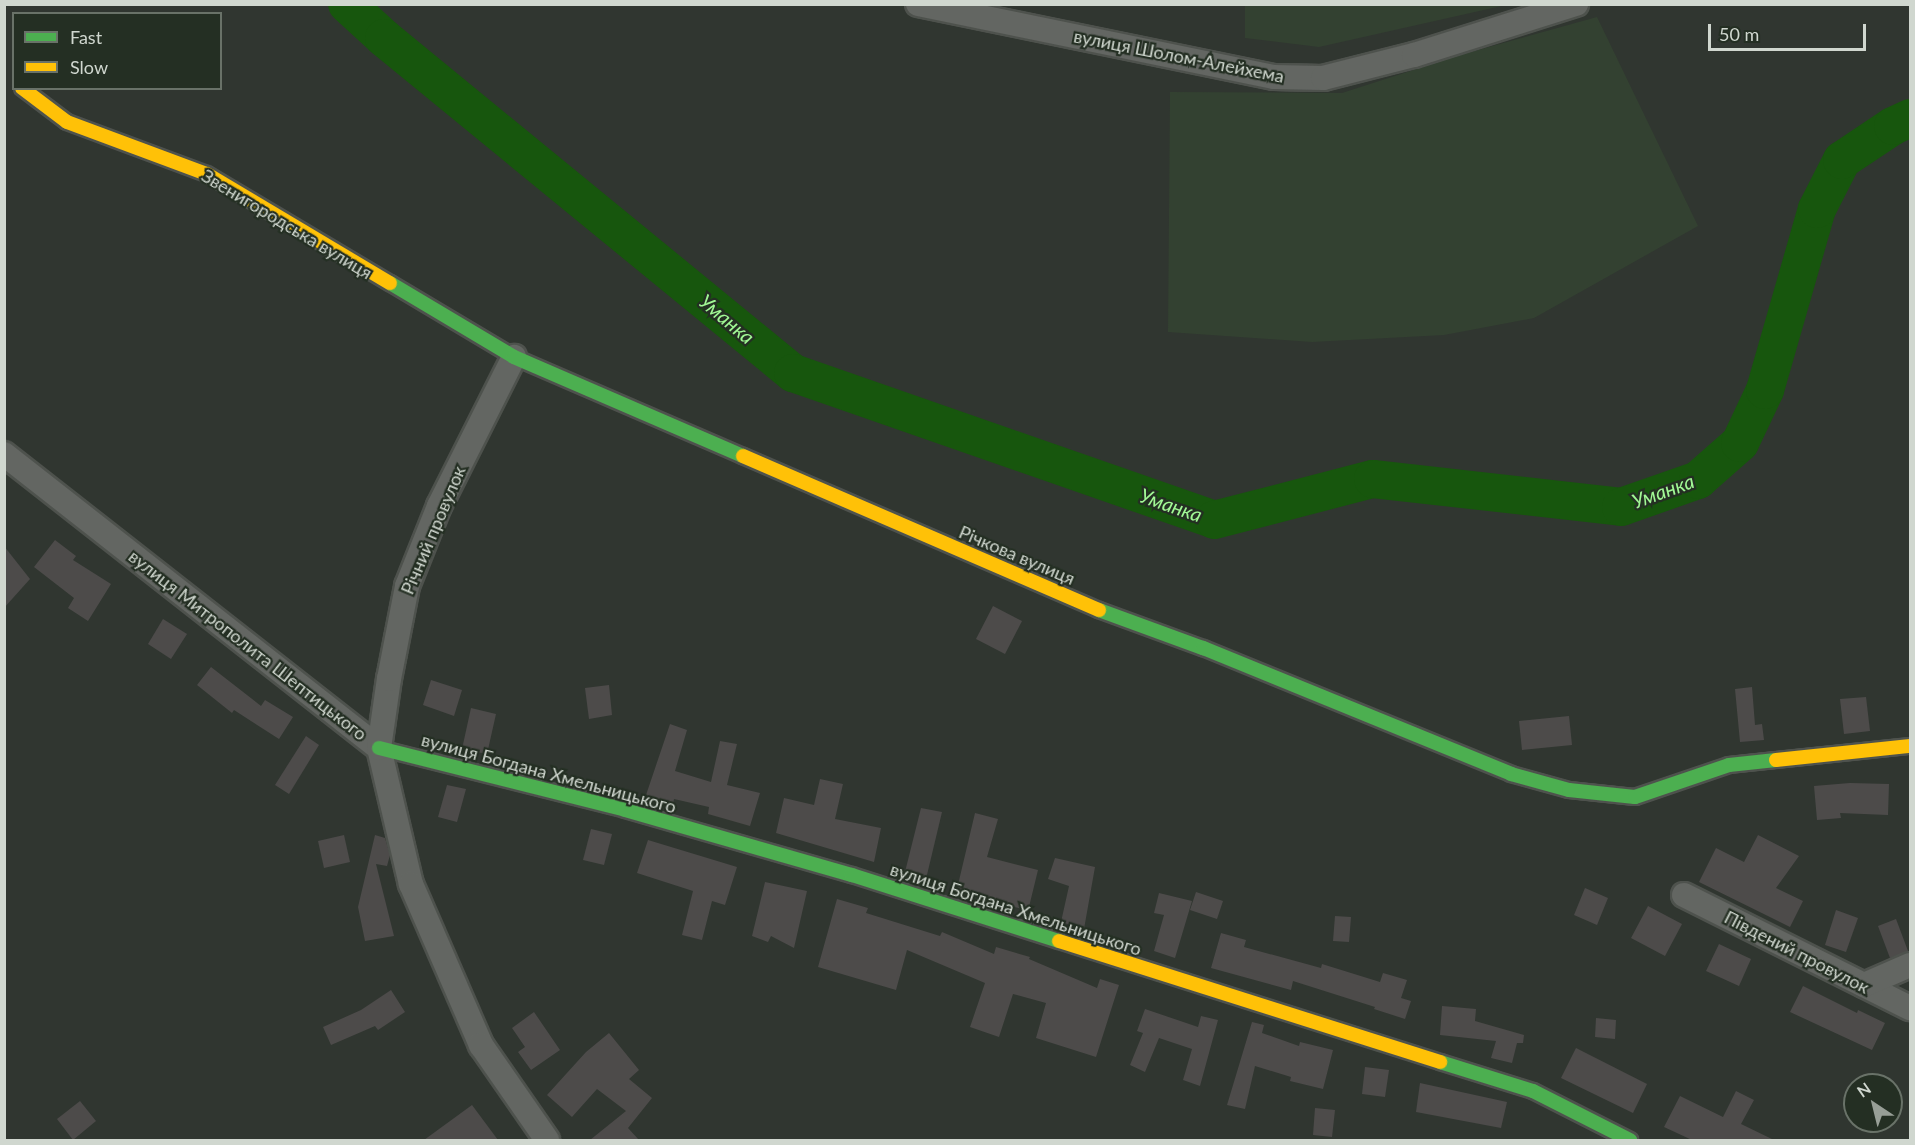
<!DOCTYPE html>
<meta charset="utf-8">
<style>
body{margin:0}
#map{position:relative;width:1915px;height:1145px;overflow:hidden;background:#303630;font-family:Lato,sans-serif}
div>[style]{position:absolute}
.built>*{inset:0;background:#334131}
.river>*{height:38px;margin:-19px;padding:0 19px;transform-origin:19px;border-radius:19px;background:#17560d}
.building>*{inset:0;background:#4d4b4a}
.roads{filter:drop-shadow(2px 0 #4e524d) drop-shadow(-2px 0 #4e524d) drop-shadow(0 2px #4e524d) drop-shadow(0 -2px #4e524d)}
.street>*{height:24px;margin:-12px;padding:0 12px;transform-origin:12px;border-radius:12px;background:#636662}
.fast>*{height:14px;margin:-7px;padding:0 7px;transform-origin:7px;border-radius:7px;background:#4caf50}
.slow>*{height:14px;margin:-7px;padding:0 7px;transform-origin:7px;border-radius:7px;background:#ffc107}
span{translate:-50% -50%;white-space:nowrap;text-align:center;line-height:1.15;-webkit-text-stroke:4.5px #242f23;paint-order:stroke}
.street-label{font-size:18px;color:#d0d7cf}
.water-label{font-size:20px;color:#a1f895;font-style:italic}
.frame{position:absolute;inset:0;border:6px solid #d0d7cf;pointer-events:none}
.legend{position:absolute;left:12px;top:12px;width:210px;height:78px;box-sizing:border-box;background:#242f23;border:2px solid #697268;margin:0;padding:8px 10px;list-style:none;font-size:18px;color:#d0d7cf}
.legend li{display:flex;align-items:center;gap:12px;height:30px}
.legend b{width:30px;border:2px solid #697268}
.north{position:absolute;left:1843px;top:1073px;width:60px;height:60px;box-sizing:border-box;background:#242f23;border:2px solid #697268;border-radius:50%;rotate:325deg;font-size:16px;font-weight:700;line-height:24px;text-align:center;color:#d0d7cf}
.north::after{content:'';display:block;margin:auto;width:21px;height:27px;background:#989f97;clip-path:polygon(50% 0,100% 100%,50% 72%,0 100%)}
.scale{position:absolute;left:1708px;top:24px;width:158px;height:27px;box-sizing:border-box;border:3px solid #d0d7cf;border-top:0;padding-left:8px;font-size:18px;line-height:21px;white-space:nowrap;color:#d0d7cf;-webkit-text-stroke:4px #242f23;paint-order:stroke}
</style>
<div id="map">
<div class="built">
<i style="clip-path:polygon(1245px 5px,1245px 4px,1506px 5px,1319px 47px,1245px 38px)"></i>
<i style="clip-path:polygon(1597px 17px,1698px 226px,1534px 318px,1444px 335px,1312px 342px,1168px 332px,1170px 92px,1342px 93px,1460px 55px)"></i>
</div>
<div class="river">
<i style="left:347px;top:4px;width:50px;rotate:42.6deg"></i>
<i style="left:384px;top:38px;width:529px;rotate:39.32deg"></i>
<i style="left:793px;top:373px;width:446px;rotate:19.2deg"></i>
<i style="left:1214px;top:520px;width:164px;rotate:-14.5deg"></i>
<i style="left:1373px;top:479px;width:250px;rotate:6.4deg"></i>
<i style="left:1621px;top:507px;width:82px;rotate:-19.3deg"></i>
<i style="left:1698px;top:480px;width:56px;rotate:-41.4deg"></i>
<i style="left:1740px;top:443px;width:59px;rotate:-64.7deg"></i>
<i style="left:1765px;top:390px;width:188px;rotate:-74deg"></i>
<i style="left:1817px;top:209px;width:55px;rotate:-63deg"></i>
<i style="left:1842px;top:160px;width:61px;rotate:-33.7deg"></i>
<i style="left:1893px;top:126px;width:19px;rotate:-25deg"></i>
</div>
<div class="building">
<i style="clip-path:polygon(55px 540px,76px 556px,73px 560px,111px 584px,88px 621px,68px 608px,74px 598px,34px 567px)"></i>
<i style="clip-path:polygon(4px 546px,30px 579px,4px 608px)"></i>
<i style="clip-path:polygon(993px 606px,1022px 621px,1005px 654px,976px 639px)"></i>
<i style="clip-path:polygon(163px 619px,187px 634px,171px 659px,148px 644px)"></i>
<i style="clip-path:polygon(211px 667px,261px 706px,265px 700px,293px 717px,279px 739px,234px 710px,232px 713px,197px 685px)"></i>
<i style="clip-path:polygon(431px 680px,462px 690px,454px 716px,423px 705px)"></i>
<i style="clip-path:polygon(609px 685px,612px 715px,589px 719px,585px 688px)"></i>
<i style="clip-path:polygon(1752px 687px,1755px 725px,1762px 724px,1764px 740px,1740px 742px,1735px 689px)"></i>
<i style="clip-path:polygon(1866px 697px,1870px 731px,1844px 734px,1840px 699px)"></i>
<i style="clip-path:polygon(471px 708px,496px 714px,487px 754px,462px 749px)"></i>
<i style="clip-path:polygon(1569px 716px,1572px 745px,1522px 750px,1519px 721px)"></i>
<i style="clip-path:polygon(670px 724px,687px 730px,675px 771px,711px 782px,720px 741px,737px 744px,727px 785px,760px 793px,750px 826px,708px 814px,709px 807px,674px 799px,673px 804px,646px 795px)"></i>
<i style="clip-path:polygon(306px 736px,319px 745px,289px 794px,275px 785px)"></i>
<i style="clip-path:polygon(820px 779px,843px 784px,835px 819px,881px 828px,874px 862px,776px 833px,784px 798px,814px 805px)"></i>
<i style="clip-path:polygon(1850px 783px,1889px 784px,1888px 815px,1840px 813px,1841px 818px,1817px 820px,1814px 786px)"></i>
<i style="clip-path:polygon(447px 785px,466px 789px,457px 822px,438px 817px)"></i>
<i style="clip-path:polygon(921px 808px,942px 812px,926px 879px,905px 872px)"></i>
<i style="clip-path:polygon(975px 813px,998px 819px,987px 857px,1038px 870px,1028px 911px,957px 889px)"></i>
<i style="clip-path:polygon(591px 829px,612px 834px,604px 865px,583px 860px)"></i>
<i style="clip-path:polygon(344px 835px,350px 862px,324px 868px,318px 841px)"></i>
<i style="clip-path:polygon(375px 835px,385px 838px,390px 855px,387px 866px,376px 864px,394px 936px,365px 941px,358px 907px)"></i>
<i style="clip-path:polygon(1758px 835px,1799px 856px,1776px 888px,1803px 901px,1790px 927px,1699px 882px,1716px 848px,1744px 862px)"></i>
<i style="clip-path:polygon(648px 840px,737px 867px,725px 905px,712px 901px,702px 940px,682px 935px,693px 891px,637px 873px)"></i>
<i style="clip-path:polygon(1055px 858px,1095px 867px,1084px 929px,1061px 922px,1069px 886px,1048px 879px)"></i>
<i style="clip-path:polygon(765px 882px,807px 891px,794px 948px,771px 936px,768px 942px,752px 936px)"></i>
<i style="clip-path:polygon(1585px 888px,1608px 898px,1597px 925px,1574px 915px)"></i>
<i style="clip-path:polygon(1196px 892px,1223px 901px,1217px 919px,1190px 910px)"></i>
<i style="clip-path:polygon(1159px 893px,1192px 901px,1175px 958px,1154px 951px,1164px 915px,1154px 913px)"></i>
<i style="clip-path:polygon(837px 899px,868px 908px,866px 913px,940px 936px,942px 932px,994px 954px,996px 947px,1030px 957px,1029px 959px,1097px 988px,1100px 979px,1119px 985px,1096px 1057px,1036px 1038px,1046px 1003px,1013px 994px,999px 1037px,970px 1027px,985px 983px,907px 950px,896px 990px,818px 967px)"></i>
<i style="clip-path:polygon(1648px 906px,1682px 924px,1665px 956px,1631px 938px)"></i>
<i style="clip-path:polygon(1836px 910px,1858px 918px,1846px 952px,1825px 945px)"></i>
<i style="clip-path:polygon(1335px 916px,1351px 917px,1349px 942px,1333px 941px)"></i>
<i style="clip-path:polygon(1896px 919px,1908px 951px,1890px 958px,1878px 926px)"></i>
<i style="clip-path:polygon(1221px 933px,1246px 940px,1244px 947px,1321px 968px,1322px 964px,1380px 982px,1383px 973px,1407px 980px,1401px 998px,1411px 1001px,1405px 1019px,1374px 1009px,1375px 1007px,1293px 981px,1291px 990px,1211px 968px)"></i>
<i style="clip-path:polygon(1719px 944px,1751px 959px,1739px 986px,1706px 971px)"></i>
<i style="clip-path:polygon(1803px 986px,1857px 1013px,1858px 1010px,1885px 1023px,1872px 1050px,1790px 1012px)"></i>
<i style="clip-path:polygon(391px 990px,405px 1012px,378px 1030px,375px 1026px,331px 1045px,323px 1027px,361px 1010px)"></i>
<i style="clip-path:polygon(1442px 1006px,1476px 1009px,1475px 1021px,1524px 1035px,1523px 1043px,1517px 1043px,1512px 1063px,1491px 1058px,1496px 1041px,1440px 1035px)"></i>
<i style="clip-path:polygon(1145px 1009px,1198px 1027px,1201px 1016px,1218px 1020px,1200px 1086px,1183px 1080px,1192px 1049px,1159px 1038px,1145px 1072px,1130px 1065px,1143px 1033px,1137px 1031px)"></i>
<i style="clip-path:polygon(534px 1012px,560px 1050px,531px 1070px,518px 1052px,525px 1047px,512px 1028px)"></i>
<i style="clip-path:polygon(1596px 1018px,1616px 1020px,1615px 1039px,1595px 1037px)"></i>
<i style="clip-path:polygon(1252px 1022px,1264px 1025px,1262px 1033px,1299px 1046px,1300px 1042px,1333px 1050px,1323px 1089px,1290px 1081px,1291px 1077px,1255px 1066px,1245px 1109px,1227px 1105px)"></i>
<i style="clip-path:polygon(609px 1033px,639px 1070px,629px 1079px,652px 1098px,628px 1128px,639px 1140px,590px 1140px,626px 1111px,597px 1089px,572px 1117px,547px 1095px,586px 1052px)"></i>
<i style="clip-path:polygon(1576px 1048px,1647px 1084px,1633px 1113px,1561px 1078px)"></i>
<i style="clip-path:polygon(1365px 1067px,1389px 1070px,1385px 1097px,1362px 1094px)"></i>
<i style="clip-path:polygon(1420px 1083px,1507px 1102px,1501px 1128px,1416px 1112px)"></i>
<i style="clip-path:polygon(1736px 1091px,1754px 1100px,1741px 1124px,1774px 1140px,1692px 1140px,1664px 1127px,1680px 1096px,1723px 1117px)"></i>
<i style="clip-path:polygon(80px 1101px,96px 1121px,73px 1140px,57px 1119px)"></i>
<i style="clip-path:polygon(472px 1105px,498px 1140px,424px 1140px)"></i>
<i style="clip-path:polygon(1315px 1108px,1335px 1110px,1332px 1137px,1313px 1135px)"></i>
</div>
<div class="roads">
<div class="street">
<i style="left:918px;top:4px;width:363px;rotate:11.6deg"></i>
<i style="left:1274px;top:77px;width:49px;rotate:1.2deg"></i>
<i style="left:1323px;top:78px;width:94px;rotate:-14.2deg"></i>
<i style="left:1414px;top:55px;width:170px;rotate:-17.5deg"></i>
<i style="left:4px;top:454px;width:477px;rotate:38.1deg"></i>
<i style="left:379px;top:748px;width:140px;rotate:76.8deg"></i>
<i style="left:411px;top:884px;width:176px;rotate:66.5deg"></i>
<i style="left:481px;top:1045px;width:116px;rotate:55.2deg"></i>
<i style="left:379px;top:748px;width:70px;rotate:-81.8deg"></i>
<i style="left:389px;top:679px;width:95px;rotate:-79deg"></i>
<i style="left:407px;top:586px;width:86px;rotate:-68.2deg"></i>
<i style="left:439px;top:506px;width:167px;rotate:-63.3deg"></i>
<i style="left:1684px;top:895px;width:253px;rotate:26.6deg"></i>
<i style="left:1864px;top:985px;width:50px;rotate:-23.5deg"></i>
</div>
<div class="fast">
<i style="left:390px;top:283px;width:144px;rotate:30.8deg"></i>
<i style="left:514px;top:357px;width:249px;rotate:23.4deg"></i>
<i style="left:1099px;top:610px;width:111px;rotate:20.1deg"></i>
<i style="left:1203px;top:648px;width:333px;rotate:22.2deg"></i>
<i style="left:1511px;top:774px;width:60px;rotate:15.4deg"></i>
<i style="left:1569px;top:790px;width:66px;rotate:6.1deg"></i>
<i style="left:1635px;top:797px;width:99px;rotate:-18.8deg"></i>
<i style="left:1729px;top:765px;width:47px;rotate:-6.1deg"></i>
<i style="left:379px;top:748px;width:254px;rotate:14.1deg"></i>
<i style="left:625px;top:810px;width:236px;rotate:16deg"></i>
<i style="left:852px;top:875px;width:217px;rotate:17.7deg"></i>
<i style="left:1440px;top:1062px;width:97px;rotate:17.3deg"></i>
<i style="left:1533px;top:1091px;width:109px;rotate:26.8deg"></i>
</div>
<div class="slow">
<i style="left:22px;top:88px;width:56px;rotate:37.1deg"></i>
<i style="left:67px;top:122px;width:149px;rotate:20.4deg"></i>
<i style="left:207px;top:174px;width:213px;rotate:30.8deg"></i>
<i style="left:743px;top:456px;width:388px;rotate:23.4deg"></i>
<i style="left:1776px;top:760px;width:135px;rotate:-6deg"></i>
<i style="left:1059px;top:941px;width:400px;rotate:17.6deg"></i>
</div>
</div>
<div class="street-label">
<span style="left:1179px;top:56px;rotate:11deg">вулиця Шолом-Алейхема</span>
<span style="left:287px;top:224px;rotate:31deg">Звенигородська вулиця</span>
<span style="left:433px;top:530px;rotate:-67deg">Річний провулок</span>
<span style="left:1017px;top:555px;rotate:23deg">Річкова вулиця</span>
<span style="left:248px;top:645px;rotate:38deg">вулиця Митрополита Шептицького</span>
<span style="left:549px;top:773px;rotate:15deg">вулиця Богдана Хмельницького</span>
<span style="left:1016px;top:909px;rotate:18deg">вулиця Богдана Хмельницького</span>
<span style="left:1797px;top:952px;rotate:27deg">Південий провулок</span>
</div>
<div class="water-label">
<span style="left:727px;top:319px;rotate:40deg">Уманка</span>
<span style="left:1663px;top:491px;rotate:-20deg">Уманка</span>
<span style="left:1171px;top:505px;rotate:19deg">Уманка</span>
</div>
<div class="frame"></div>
<ul class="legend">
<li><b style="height:8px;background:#4caf50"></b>Fast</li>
<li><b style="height:8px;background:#ffc107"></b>Slow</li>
</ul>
<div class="north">N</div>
<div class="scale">50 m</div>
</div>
